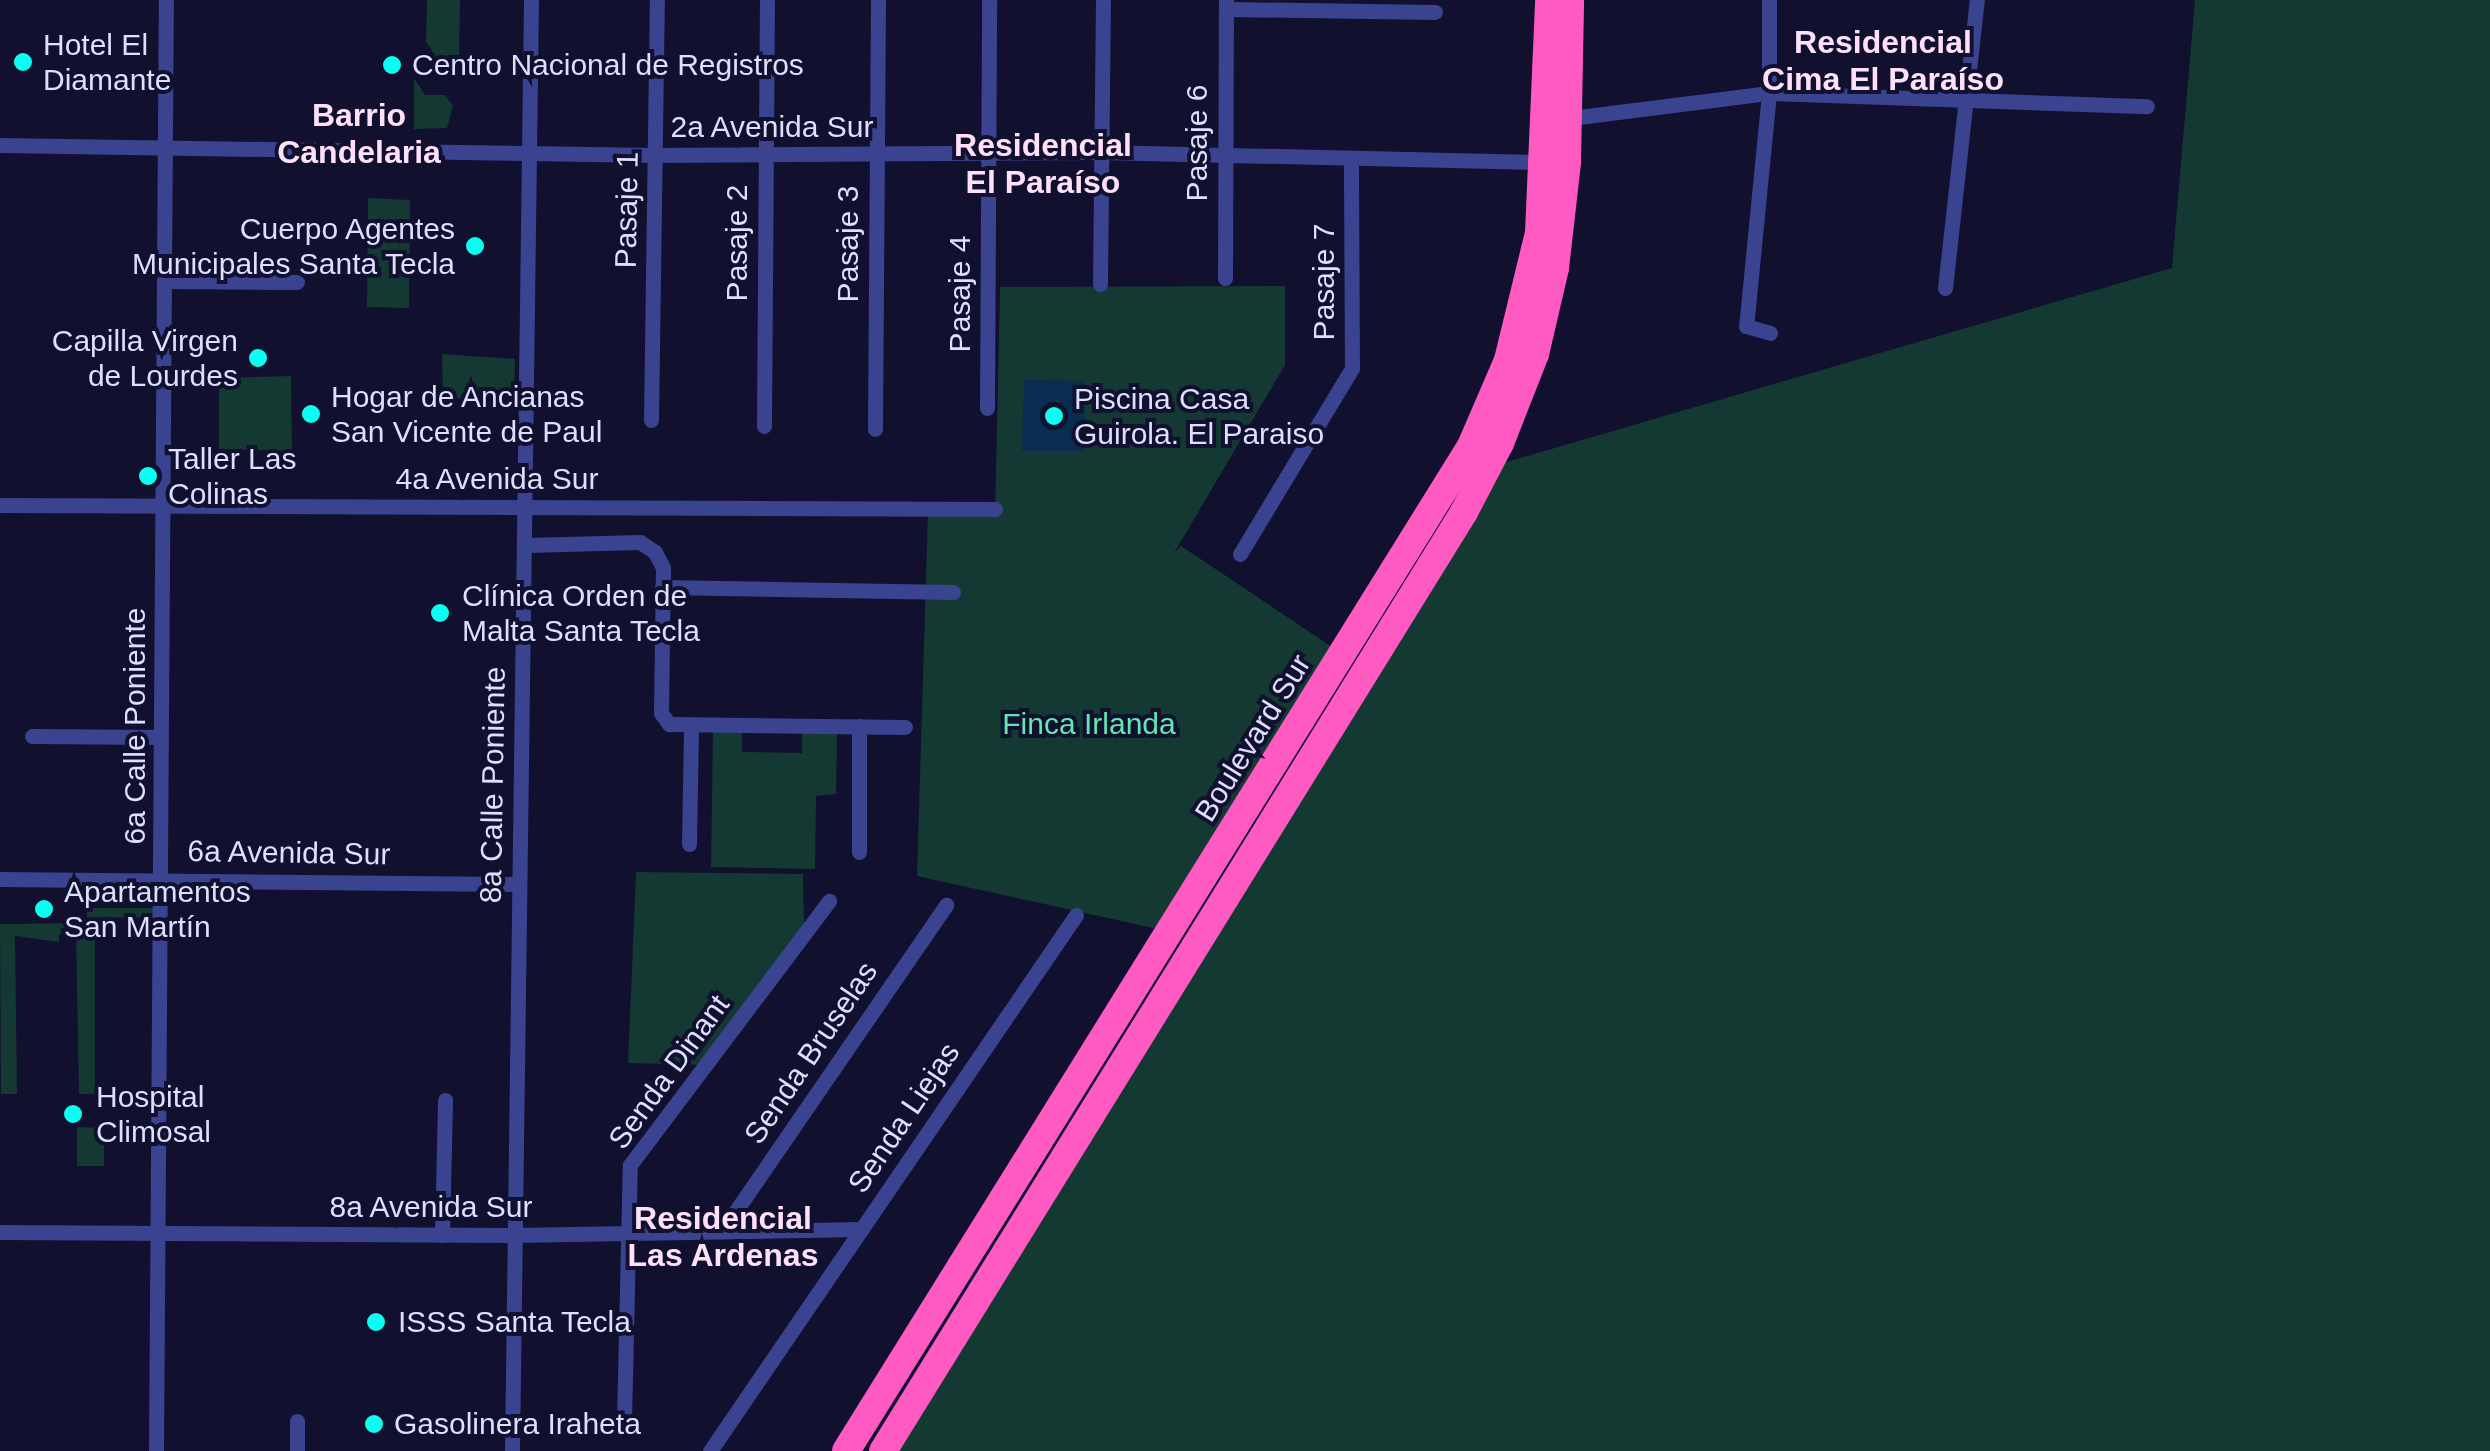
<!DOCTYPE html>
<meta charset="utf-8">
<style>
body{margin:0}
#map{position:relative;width:2490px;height:1451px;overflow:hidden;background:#11102f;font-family:Helvetica,sans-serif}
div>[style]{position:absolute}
.green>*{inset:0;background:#133932}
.water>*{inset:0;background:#082d50}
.street>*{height:15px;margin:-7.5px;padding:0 7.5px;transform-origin:7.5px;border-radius:7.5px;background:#394390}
.highway>*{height:28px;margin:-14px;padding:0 14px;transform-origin:14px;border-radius:14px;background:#ff59c2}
.dots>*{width:28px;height:28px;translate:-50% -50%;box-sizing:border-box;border:5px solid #11102f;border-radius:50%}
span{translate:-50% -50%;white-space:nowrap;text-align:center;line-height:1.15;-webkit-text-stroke:8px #11102f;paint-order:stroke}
.poi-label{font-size:30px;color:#dedfff}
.left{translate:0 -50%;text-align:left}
.right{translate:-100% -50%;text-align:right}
.street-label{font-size:30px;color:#dedfff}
.park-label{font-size:30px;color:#61e8b1}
.neighbourhood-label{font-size:32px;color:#ffe0f9;font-weight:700}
</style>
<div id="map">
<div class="green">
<i style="clip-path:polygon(427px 0,460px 0,459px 66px,449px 76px,426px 42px)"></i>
<i style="clip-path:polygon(2195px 0,2490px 0,2490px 1451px,898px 1451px,1345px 714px,1431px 592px,1503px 463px,2172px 268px)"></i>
<i style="clip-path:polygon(414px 78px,425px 95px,445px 95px,453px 106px,447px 128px,414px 129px)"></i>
<i style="clip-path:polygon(368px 198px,410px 200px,409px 308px,367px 307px)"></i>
<i style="clip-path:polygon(1285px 286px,1285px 365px,1174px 553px,1181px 546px,1332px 647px,1162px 930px,917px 876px,928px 512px,995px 515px,1000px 287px)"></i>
<i style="clip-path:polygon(442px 354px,515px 359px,514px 405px,443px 397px)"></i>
<i style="clip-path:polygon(291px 376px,292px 451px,219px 449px,219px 378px)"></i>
<i style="clip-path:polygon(713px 728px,742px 729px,742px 752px,802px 753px,802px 730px,837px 731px,836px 794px,816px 796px,815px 869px,711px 867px)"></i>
<i style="clip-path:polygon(636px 872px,803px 874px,804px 925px,708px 1065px,628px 1063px)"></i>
<i style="clip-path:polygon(87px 908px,157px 908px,157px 917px,95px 918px,95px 1094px,79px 1094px,76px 933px,59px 934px,59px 942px,15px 936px,17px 1094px,1px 1094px,0 924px,87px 923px)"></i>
<i style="clip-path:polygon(77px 1127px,104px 1128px,104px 1166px,77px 1166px)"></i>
</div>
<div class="water">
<i style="clip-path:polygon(1024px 380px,1086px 381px,1084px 451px,1022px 451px)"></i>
</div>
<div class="street">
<i style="left:1769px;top:0;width:93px;rotate:90deg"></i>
<i style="left:1769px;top:93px;width:234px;rotate:95.6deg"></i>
<i style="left:1746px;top:326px;width:25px;rotate:16deg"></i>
<i style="left:1226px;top:9px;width:209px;rotate:0.8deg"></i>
<i style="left:1563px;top:119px;width:208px;rotate:-7.2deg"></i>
<i style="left:1769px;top:93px;width:378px;rotate:2deg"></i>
<i style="left:0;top:145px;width:655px;rotate:0.87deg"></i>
<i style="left:655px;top:155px;width:445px;rotate:-0.4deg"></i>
<i style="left:1100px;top:152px;width:444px;rotate:1.3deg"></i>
<i style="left:1225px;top:278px;width:278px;rotate:-89.8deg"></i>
<i style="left:164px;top:281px;width:133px;rotate:0.4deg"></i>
<i style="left:1100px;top:284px;width:284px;rotate:-89.4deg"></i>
<i style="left:1945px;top:288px;width:290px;rotate:-83.7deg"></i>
<i style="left:987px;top:408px;width:408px;rotate:-89.7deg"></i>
<i style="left:651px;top:420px;width:420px;rotate:-89.2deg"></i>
<i style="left:764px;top:426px;width:426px;rotate:-89.6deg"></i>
<i style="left:875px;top:429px;width:429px;rotate:-89.6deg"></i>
<i style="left:0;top:505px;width:995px;rotate:0.23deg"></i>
<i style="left:526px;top:545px;width:114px;rotate:-1.5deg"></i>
<i style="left:640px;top:542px;width:18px;rotate:34deg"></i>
<i style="left:655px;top:552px;width:18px;rotate:63deg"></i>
<i style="left:663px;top:568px;width:145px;rotate:90.8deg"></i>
<i style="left:661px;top:713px;width:14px;rotate:54deg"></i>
<i style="left:669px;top:724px;width:236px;rotate:0.7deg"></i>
<i style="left:1240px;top:554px;width:217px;rotate:-58.9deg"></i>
<i style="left:1352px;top:368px;width:209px;rotate:-90.3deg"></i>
<i style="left:662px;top:587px;width:291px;rotate:1deg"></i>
<i style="left:32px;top:736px;width:129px;rotate:0.4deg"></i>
<i style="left:689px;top:844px;width:119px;rotate:-89deg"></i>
<i style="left:859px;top:852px;width:126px;rotate:-90deg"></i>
<i style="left:0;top:879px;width:518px;rotate:0.55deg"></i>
<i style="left:722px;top:1231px;width:396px;rotate:-55.5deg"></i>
<i style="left:0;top:1232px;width:513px;rotate:0.34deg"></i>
<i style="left:513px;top:1235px;width:349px;rotate:-1deg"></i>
<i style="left:442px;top:1235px;width:135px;rotate:-88.7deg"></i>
<i style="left:624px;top:1421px;width:256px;rotate:-88.7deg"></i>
<i style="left:630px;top:1165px;width:331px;rotate:-53deg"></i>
<i style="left:156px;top:1451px;width:1451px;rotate:-89.61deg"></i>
<i style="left:297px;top:1451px;width:30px;rotate:-90deg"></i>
<i style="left:512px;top:1451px;width:1451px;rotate:-89.25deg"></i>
<i style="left:710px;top:1451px;width:649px;rotate:-55.67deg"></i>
</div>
<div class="highway">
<i style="left:846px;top:1451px;width:1183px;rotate:-58.12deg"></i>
<i style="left:1471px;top:446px;width:94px;rotate:-66.7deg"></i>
<i style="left:1508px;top:360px;width:131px;rotate:-76.3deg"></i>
<i style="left:1539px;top:233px;width:233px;rotate:-87.5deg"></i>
<i style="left:883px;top:1451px;width:1104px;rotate:-58.25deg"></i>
<i style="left:1464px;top:512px;width:78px;rotate:-62.4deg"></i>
<i style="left:1500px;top:443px;width:96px;rotate:-68.5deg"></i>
<i style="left:1535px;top:354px;width:88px;rotate:-76.9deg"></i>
<i style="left:1555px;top:268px;width:107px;rotate:-83.5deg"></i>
<i style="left:1567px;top:162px;width:162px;rotate:-88.9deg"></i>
</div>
<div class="dots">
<i style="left:23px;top:62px;background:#0afff2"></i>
<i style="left:392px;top:65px;background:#0afff2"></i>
<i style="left:475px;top:246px;background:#0afff2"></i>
<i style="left:258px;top:358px;background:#0afff2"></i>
<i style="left:311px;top:414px;background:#0afff2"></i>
<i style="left:1054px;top:416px;background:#0afff2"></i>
<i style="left:148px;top:476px;background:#0afff2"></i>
<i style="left:440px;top:613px;background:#0afff2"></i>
<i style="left:44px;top:909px;background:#0afff2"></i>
<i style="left:73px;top:1114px;background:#0afff2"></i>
<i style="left:376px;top:1322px;background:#0afff2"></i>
<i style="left:374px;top:1424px;background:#0afff2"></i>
</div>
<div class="poi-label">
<span class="left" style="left:43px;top:62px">Hotel El<br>Diamante</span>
<span class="left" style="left:412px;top:65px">Centro Nacional de Registros</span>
<span class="right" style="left:455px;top:246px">Cuerpo Agentes<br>Municipales Santa Tecla</span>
<span class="right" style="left:238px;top:358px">Capilla Virgen<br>de Lourdes</span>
<span class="left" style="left:331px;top:414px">Hogar de Ancianas<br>San Vicente de Paul</span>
<span class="left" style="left:1074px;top:416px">Piscina Casa<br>Guirola. El Paraiso</span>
<span class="left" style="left:168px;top:476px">Taller Las<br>Colinas</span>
<span class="left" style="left:462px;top:613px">Clínica Orden de<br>Malta Santa Tecla</span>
<span class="left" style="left:64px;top:909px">Apartamentos<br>San Martín</span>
<span class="left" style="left:96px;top:1114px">Hospital<br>Climosal</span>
<span class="left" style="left:398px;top:1322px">ISSS Santa Tecla</span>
<span class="left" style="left:394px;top:1424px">Gasolinera Iraheta</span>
</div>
<div class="street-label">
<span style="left:772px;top:127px">2a Avenida Sur</span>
<span style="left:1197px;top:143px;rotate:-90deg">Pasaje 6</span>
<span style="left:627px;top:210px;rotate:-89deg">Pasaje 1</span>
<span style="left:737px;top:243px;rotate:-90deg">Pasaje 2</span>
<span style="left:848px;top:244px;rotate:-90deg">Pasaje 3</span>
<span style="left:1324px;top:282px;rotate:-90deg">Pasaje 7</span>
<span style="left:960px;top:294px;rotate:-90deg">Pasaje 4</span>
<span style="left:497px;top:479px">4a Avenida Sur</span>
<span style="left:135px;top:726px;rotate:-90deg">6a Calle Poniente</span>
<span style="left:1253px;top:738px;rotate:-58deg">Boulevard Sur</span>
<span style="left:493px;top:785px;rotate:-89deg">8a Calle Poniente</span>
<span style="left:289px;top:853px;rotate:1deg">6a Avenida Sur</span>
<span style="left:811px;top:1053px;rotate:-56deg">Senda Bruselas</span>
<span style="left:669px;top:1072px;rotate:-54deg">Senda Dinant</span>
<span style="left:904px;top:1118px;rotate:-56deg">Senda Liejas</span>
<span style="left:431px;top:1207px">8a Avenida Sur</span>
</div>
<div class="park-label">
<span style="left:1089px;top:724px">Finca Irlanda</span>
</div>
<div class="neighbourhood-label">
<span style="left:1883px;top:61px">Residencial<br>Cima El Paraíso</span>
<span style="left:359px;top:134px">Barrio<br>Candelaria</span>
<span style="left:1043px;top:164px">Residencial<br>El Paraíso</span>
<span style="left:723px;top:1237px">Residencial<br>Las Ardenas</span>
</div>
</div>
